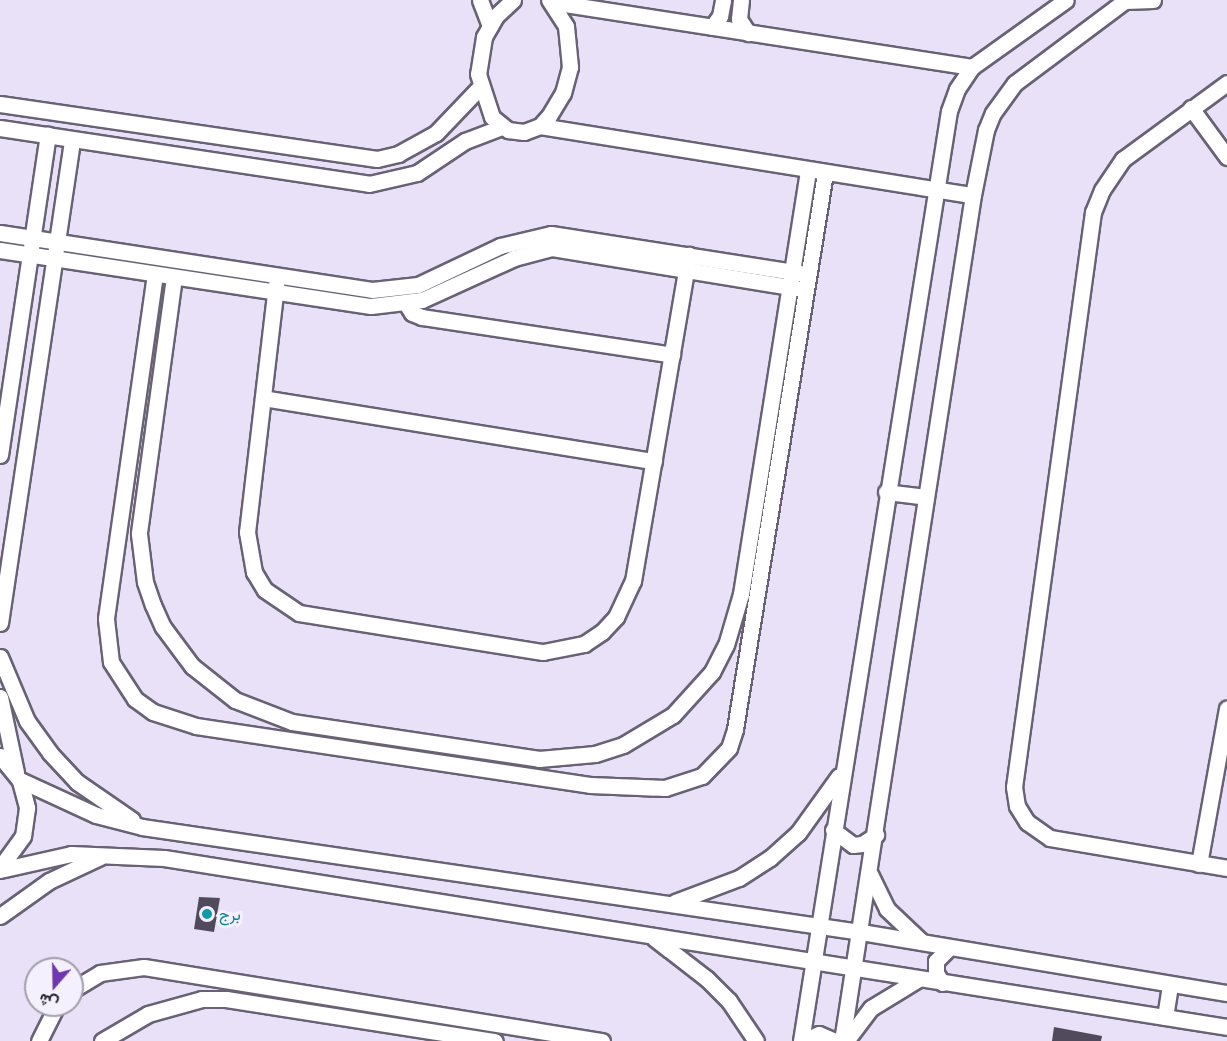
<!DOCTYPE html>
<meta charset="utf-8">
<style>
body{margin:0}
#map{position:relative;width:1227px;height:1041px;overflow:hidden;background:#e9e1f7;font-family:Lato,Vazirmatn,sans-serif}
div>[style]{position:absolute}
.building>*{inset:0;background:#514a5c}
.roads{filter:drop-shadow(2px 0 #686274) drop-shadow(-2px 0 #686274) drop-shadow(0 2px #686274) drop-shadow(0 -2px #686274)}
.minor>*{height:15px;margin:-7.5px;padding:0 7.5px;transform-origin:7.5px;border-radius:7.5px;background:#fff}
.dots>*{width:16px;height:16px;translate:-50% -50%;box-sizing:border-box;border:3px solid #f5f0fd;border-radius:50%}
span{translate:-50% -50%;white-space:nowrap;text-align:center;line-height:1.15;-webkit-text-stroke:6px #f5f0fd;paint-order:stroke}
.culture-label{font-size:16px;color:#0d838f}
.left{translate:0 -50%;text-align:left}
.north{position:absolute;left:24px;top:957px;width:60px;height:60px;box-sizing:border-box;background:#f5f0fd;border:2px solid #a39ea9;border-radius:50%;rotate:200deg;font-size:16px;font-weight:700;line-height:24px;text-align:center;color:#27242c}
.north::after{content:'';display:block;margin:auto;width:21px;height:27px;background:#7137ad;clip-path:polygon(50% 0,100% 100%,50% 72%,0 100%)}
</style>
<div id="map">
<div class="building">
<i style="clip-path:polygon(199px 897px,220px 898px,214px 932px,194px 929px)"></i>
<i style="clip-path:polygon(1054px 1027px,1102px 1036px,1101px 1041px,1052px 1041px)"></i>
</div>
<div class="roads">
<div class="minor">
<i style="left:480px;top:0;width:28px;rotate:69deg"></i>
<i style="left:513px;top:0;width:23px;rotate:137deg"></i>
<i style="left:496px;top:16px;width:24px;rotate:120deg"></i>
<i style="left:484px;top:37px;width:37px;rotate:99deg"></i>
<i style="left:478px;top:74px;width:45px;rotate:72deg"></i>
<i style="left:492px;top:117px;width:21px;rotate:39deg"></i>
<i style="left:508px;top:130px;width:16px;rotate:7deg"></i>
<i style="left:524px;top:132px;width:17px;rotate:-21deg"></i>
<i style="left:540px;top:126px;width:13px;rotate:-48deg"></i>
<i style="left:549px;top:116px;width:27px;rotate:-59deg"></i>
<i style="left:563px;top:93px;width:27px;rotate:-75deg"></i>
<i style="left:570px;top:67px;width:41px;rotate:-95.6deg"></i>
<i style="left:566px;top:26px;width:31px;rotate:-123deg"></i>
<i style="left:741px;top:0;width:19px;rotate:96deg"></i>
<i style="left:739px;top:19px;width:17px;rotate:57deg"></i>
<i style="left:1125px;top:1px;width:28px;rotate:-2deg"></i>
<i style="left:552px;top:2px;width:425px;rotate:8.8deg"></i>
<i style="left:712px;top:27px;width:14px;rotate:-54deg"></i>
<i style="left:720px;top:16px;width:16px;rotate:-79deg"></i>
<i style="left:1227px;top:83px;width:129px;rotate:143.8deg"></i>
<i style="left:1123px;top:159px;width:37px;rotate:124deg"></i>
<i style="left:1102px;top:190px;width:24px;rotate:112deg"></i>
<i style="left:1093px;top:212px;width:580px;rotate:97.82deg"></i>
<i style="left:1014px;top:787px;width:19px;rotate:81deg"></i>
<i style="left:1017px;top:806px;width:19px;rotate:58deg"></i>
<i style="left:1027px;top:822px;width:28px;rotate:35deg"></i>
<i style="left:1050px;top:838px;width:180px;rotate:9.6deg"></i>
<i style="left:0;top:104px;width:381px;rotate:8.3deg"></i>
<i style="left:377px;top:159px;width:22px;rotate:-13deg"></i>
<i style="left:398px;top:154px;width:43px;rotate:-28.9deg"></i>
<i style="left:436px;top:133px;width:64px;rotate:-46.3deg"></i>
<i style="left:1191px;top:108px;width:61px;rotate:53.7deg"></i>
<i style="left:540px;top:126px;width:438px;rotate:9.1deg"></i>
<i style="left:0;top:128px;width:373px;rotate:8.6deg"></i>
<i style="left:369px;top:184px;width:49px;rotate:-12.9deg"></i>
<i style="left:417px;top:173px;width:58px;rotate:-33.7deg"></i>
<i style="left:465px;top:141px;width:40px;rotate:-21deg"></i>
<i style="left:0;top:233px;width:376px;rotate:8.7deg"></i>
<i style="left:372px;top:290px;width:46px;rotate:-6.2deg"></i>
<i style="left:418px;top:285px;width:91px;rotate:-25.4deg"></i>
<i style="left:500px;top:246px;width:52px;rotate:-13.2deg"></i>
<i style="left:551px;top:234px;width:252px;rotate:8.9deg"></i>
<i style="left:0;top:250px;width:375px;rotate:8.6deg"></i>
<i style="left:371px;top:306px;width:51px;rotate:-6.7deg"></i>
<i style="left:422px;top:300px;width:101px;rotate:-24.5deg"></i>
<i style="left:514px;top:258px;width:39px;rotate:-15deg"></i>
<i style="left:552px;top:248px;width:248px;rotate:9.3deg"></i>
<i style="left:155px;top:274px;width:348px;rotate:98.1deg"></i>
<i style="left:106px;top:619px;width:43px;rotate:83.4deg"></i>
<i style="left:111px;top:662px;width:44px;rotate:57deg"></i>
<i style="left:135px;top:699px;width:22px;rotate:36deg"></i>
<i style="left:153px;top:712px;width:45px;rotate:18deg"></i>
<i style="left:196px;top:726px;width:398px;rotate:8.5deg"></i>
<i style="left:590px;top:785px;width:75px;rotate:2.3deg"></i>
<i style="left:665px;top:788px;width:39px;rotate:-18deg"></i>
<i style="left:702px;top:776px;width:39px;rotate:-46deg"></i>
<i style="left:729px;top:748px;width:20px;rotate:-72deg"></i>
<i style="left:735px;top:729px;width:563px;rotate:-80.81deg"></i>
<i style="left:174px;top:277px;width:259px;rotate:97.8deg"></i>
<i style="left:139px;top:534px;width:48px;rotate:82.9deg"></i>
<i style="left:145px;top:582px;width:24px;rotate:71deg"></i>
<i style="left:153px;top:605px;width:24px;rotate:66deg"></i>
<i style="left:163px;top:627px;width:49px;rotate:53.4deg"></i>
<i style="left:192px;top:666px;width:55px;rotate:38.3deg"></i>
<i style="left:235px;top:700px;width:61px;rotate:21.1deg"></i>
<i style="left:292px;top:722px;width:250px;rotate:8.5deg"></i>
<i style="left:539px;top:759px;width:56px;rotate:-5.1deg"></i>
<i style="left:595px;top:754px;width:29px;rotate:-18deg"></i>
<i style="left:623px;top:745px;width:58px;rotate:-31deg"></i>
<i style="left:673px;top:715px;width:58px;rotate:-47.8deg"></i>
<i style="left:712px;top:672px;width:30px;rotate:-63deg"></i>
<i style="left:726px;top:645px;width:53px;rotate:-73.6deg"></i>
<i style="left:741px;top:594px;width:429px;rotate:-81deg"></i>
<i style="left:277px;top:277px;width:257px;rotate:96.7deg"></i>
<i style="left:247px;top:532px;width:41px;rotate:80.1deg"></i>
<i style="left:254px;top:572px;width:21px;rotate:59deg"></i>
<i style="left:265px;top:590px;width:41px;rotate:34.1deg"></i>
<i style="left:299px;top:613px;width:247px;rotate:9.1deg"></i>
<i style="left:543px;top:652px;width:42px;rotate:-11deg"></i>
<i style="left:584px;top:644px;width:22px;rotate:-34deg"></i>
<i style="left:602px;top:632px;width:21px;rotate:-47deg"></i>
<i style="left:616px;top:617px;width:40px;rotate:-65deg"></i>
<i style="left:633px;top:581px;width:331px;rotate:-80.3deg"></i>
<i style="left:407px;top:305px;width:9px;rotate:58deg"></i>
<i style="left:412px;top:313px;width:11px;rotate:22deg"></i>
<i style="left:422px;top:317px;width:253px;rotate:8.6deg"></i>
<i style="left:263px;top:398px;width:396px;rotate:9.2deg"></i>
<i style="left:0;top:455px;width:324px;rotate:-81.5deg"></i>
<i style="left:886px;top:492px;width:39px;rotate:7deg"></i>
<i style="left:0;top:623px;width:489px;rotate:-81.5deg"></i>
<i style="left:0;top:657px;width:69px;rotate:67.1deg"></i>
<i style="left:27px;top:721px;width:39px;rotate:54deg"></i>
<i style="left:50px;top:753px;width:40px;rotate:47deg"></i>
<i style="left:77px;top:782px;width:67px;rotate:34.6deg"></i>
<i style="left:0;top:697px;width:77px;rotate:78deg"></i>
<i style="left:0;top:756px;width:32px;rotate:51deg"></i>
<i style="left:20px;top:781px;width:28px;rotate:75deg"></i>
<i style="left:27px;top:808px;width:28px;rotate:98deg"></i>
<i style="left:23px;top:836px;width:39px;rotate:126deg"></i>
<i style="left:20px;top:780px;width:84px;rotate:24.7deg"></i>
<i style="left:96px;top:815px;width:48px;rotate:14.6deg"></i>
<i style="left:142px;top:827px;width:727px;rotate:8.31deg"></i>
<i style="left:861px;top:932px;width:371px;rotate:9.5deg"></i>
<i style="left:833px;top:830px;width:25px;rotate:37deg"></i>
<i style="left:853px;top:845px;width:9px;rotate:-6deg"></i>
<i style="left:862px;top:844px;width:17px;rotate:-33deg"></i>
<i style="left:1199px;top:864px;width:158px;rotate:-79.8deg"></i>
<i style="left:0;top:870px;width:73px;rotate:-12.7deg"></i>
<i style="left:71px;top:854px;width:93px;rotate:2.5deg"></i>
<i style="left:164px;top:858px;width:1076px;rotate:9.03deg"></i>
<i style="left:870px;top:874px;width:39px;rotate:64deg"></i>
<i style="left:887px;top:909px;width:48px;rotate:43.3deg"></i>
<i style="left:675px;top:902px;width:68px;rotate:-20.6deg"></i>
<i style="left:739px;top:878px;width:37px;rotate:-33deg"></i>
<i style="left:770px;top:858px;width:38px;rotate:-42deg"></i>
<i style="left:798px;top:833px;width:70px;rotate:-54.3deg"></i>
<i style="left:0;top:916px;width:60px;rotate:-35.5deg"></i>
<i style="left:49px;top:881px;width:56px;rotate:-25.2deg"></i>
<i style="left:654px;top:938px;width:67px;rotate:37.7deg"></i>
<i style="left:707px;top:979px;width:31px;rotate:45deg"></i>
<i style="left:729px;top:1001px;width:48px;rotate:56deg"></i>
<i style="left:942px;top:983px;width:12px;rotate:-121deg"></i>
<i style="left:936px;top:973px;width:12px;rotate:-90deg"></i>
<i style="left:936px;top:961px;width:18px;rotate:-45deg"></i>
<i style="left:72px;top:990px;width:33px;rotate:-31deg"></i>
<i style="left:100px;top:973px;width:44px;rotate:-7.8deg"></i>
<i style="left:144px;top:967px;width:464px;rotate:9.2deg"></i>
<i style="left:1165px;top:1017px;width:33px;rotate:-81deg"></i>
<i style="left:39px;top:1041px;width:40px;rotate:-63.4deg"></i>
<i style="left:102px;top:1041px;width:53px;rotate:-30.4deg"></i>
<i style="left:148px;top:1014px;width:56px;rotate:-15.5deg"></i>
<i style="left:202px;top:999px;width:24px"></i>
<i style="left:226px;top:999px;width:272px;rotate:8.9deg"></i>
<i style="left:801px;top:1041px;width:942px;rotate:-80.96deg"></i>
<i style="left:949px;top:111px;width:23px;rotate:-70deg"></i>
<i style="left:957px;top:89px;width:27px;rotate:-56deg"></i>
<i style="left:972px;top:67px;width:115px;rotate:-35.5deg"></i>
<i style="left:803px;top:1041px;width:17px;rotate:-24deg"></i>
<i style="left:819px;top:1034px;width:17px;rotate:24deg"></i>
<i style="left:842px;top:1041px;width:856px;rotate:-81.2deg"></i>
<i style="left:973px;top:195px;width:66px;rotate:-78.7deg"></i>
<i style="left:986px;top:130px;width:18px;rotate:-68deg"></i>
<i style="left:993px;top:113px;width:37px;rotate:-54deg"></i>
<i style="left:1015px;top:83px;width:139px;rotate:-36.8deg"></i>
<i style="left:846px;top:1041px;width:41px;rotate:-52.9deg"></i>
<i style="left:871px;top:1008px;width:54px;rotate:-31.3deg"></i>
</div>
</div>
<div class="dots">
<i style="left:207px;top:914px;background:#0f9aa8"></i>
</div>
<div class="culture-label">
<span class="left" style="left:219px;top:914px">برج</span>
</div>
<div class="north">ش</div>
</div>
